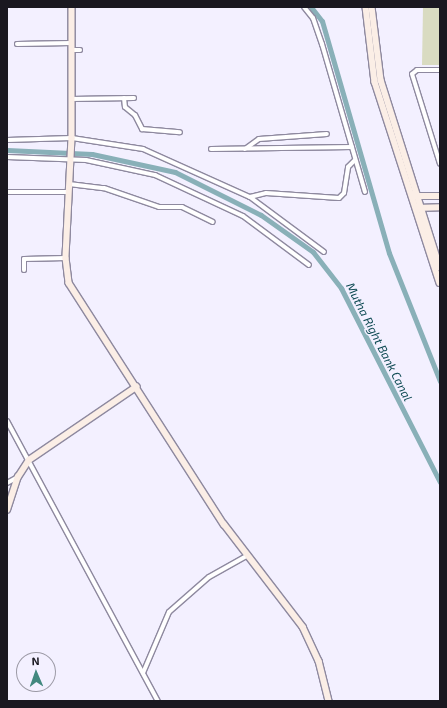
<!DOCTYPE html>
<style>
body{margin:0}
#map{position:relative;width:447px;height:708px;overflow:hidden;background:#f3f0ff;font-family:"Exo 2",sans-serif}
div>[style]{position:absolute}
.green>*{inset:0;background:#d9dbc1}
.canal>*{height:5px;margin:-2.5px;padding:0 2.5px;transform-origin:2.5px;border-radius:2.5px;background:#89b0b8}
.roads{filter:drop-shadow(1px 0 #8e899f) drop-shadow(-1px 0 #8e899f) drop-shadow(0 1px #8e899f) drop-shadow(0 -1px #8e899f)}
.street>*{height:4px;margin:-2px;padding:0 2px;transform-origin:2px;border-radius:2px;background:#fff}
.secondary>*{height:5.5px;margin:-2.75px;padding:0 2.75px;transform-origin:2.75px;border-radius:2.75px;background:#fbeee6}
span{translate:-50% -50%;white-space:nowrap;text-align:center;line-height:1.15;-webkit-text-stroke:3px #f3f0ff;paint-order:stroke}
.water-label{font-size:12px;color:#0c4952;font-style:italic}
.frame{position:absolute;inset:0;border:8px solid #1a1820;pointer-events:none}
.north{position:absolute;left:16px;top:652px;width:40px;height:40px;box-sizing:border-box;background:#f3f0ff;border:1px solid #9c9aa6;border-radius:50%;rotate:358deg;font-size:11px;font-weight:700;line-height:16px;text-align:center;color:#1a1820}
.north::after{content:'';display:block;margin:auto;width:14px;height:18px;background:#42887f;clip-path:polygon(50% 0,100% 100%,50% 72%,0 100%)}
</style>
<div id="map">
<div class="green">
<i style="clip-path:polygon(423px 7px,440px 7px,440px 65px,422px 65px)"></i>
</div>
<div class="canal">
<i style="left:311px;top:7px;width:18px;rotate:52deg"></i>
<i style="left:322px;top:21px;width:241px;rotate:73.9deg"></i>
<i style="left:389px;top:253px;width:138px;rotate:68.3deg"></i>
<i style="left:7px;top:150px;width:85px;rotate:2.7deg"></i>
<i style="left:92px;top:154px;width:85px;rotate:12.2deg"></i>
<i style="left:175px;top:172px;width:96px;rotate:26.6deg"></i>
<i style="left:261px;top:215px;width:64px;rotate:35.4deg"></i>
<i style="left:313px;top:252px;width:46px;rotate:52.1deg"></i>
<i style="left:341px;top:288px;width:218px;rotate:63deg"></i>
</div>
<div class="roads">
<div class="street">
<i style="left:304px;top:7px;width:14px;rotate:51deg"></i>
<i style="left:313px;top:18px;width:28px;rotate:71deg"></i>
<i style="left:322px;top:44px;width:154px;rotate:73.8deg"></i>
<i style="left:17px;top:44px;width:54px;rotate:-1.1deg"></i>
<i style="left:71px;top:50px;width:9px"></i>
<i style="left:440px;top:70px;width:23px;rotate:180deg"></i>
<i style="left:417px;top:70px;width:6px;rotate:141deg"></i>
<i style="left:412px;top:74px;width:94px;rotate:72.7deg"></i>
<i style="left:124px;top:98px;width:9px;rotate:84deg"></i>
<i style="left:125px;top:107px;width:13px;rotate:39deg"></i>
<i style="left:135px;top:115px;width:16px;rotate:63deg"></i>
<i style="left:142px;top:129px;width:38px;rotate:5deg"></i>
<i style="left:71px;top:99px;width:63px;rotate:-0.9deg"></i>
<i style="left:7px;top:140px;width:65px;rotate:-1.8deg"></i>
<i style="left:72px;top:138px;width:72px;rotate:8.8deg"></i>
<i style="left:143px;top:149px;width:117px;rotate:24.2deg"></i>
<i style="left:250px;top:197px;width:92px;rotate:36.6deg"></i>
<i style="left:211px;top:149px;width:141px;rotate:-0.8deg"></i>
<i style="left:245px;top:149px;width:17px;rotate:-36deg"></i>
<i style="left:259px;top:139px;width:68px;rotate:-4.2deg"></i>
<i style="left:7px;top:157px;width:79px;rotate:2.2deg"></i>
<i style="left:86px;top:160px;width:71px;rotate:12.3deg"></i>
<i style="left:155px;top:175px;width:97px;rotate:25deg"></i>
<i style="left:243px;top:216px;width:82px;rotate:36.6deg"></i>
<i style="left:69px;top:184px;width:35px;rotate:7deg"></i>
<i style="left:104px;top:188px;width:58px;rotate:19.1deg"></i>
<i style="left:159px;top:207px;width:23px"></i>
<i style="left:182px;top:207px;width:34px;rotate:26deg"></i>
<i style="left:7px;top:192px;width:62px"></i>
<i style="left:250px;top:197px;width:16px;rotate:-14deg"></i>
<i style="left:266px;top:193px;width:73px;rotate:3.9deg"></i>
<i style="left:339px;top:198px;width:7px;rotate:-45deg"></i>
<i style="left:344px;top:193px;width:26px;rotate:-81deg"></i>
<i style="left:348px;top:167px;width:10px;rotate:-45deg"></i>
<i style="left:24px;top:270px;width:11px;rotate:-90deg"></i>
<i style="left:24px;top:259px;width:42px;rotate:-1.4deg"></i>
<i style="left:7px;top:421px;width:318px;rotate:61.7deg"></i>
<i style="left:7px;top:483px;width:13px;rotate:-29deg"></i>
<i style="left:143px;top:673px;width:66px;rotate:-66.9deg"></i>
<i style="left:169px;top:612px;width:53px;rotate:-41.2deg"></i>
<i style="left:209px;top:577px;width:45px;rotate:-29.4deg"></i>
</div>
<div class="secondary">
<i style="left:72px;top:7px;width:131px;rotate:90deg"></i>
<i style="left:72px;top:138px;width:120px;rotate:92.9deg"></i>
<i style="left:66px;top:258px;width:25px;rotate:83deg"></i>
<i style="left:69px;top:283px;width:287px;rotate:57.3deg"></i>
<i style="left:224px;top:524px;width:130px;rotate:52.5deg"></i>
<i style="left:303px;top:627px;width:38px;rotate:65deg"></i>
<i style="left:319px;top:661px;width:41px;rotate:76deg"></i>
<i style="left:366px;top:7px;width:76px;rotate:83.2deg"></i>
<i style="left:375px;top:82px;width:211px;rotate:72.1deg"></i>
<i style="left:372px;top:7px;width:74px;rotate:83deg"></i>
<i style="left:381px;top:80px;width:196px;rotate:72.5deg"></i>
<i style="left:412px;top:196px;width:28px"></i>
<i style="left:416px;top:208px;width:24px;rotate:-2deg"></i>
<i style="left:7px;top:510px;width:35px;rotate:-72deg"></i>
<i style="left:18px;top:477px;width:20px;rotate:-57deg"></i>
<i style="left:29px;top:460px;width:130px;rotate:-34.3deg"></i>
</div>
</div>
<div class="water-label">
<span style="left:379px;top:342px;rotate:63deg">Mutha Right Bank Canal</span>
</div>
<div class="frame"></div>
<div class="north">N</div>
</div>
